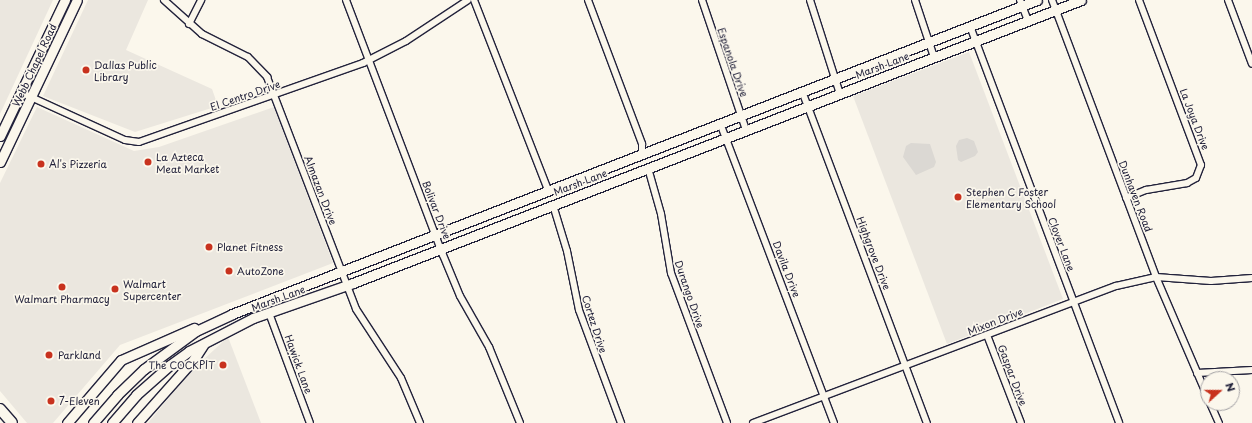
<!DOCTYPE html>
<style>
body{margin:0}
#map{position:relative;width:1252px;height:423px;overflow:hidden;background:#fbf7ec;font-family:"Playpen Sans",sans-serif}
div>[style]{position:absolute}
.built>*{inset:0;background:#ebe7df}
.green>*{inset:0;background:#dbd8d3}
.roads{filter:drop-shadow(1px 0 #22223b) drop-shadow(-1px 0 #22223b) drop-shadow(0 1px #22223b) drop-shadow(0 -1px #22223b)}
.minor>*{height:6px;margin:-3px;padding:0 3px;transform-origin:3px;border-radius:3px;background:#fbf7ec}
.secondary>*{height:9px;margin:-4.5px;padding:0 4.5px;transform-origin:4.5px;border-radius:4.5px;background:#fbf7ec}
.primary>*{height:10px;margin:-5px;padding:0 5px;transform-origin:5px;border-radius:5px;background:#fbf7ec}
.dots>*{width:11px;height:11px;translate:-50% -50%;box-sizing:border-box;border:2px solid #fbf7ec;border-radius:50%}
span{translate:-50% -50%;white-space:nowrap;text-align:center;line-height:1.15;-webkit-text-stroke:3.5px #fbf7ec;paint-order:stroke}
.street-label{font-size:10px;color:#22223b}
.poi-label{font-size:10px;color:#22223b}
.left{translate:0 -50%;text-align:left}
.right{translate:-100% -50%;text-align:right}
.north{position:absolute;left:1200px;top:371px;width:40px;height:40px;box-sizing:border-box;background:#fbf7ec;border:1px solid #a4a2a5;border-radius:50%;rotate:69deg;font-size:11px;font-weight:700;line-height:16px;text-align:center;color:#22223b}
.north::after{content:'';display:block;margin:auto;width:14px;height:18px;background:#c8321e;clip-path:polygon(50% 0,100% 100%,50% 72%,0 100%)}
</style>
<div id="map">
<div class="built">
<i style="clip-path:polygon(0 0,53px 0,0 114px)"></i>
<i style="clip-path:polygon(88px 0,148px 0,126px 50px,212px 89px,218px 106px,135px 132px,43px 96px)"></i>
<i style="clip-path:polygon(969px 52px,1063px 299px,947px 344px,853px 96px)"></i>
<i style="clip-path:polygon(37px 107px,134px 151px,159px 147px,274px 107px,333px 263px,120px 345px,53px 423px,27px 423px,0 391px,0 183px)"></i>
<i style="clip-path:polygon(228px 337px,261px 423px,148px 423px,189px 373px)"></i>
</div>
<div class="green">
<i style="clip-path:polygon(967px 138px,974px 141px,978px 152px,975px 156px,961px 162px,958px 160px,956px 146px,959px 140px)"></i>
<i style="clip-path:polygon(911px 143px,930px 144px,936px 162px,934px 167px,916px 175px,903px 157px,906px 146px)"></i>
</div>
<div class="roads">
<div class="minor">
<i style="left:164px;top:0;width:51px;rotate:41.8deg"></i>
<i style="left:202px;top:34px;width:51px;rotate:26.6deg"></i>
<i style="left:248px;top:57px;width:28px;rotate:46deg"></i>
<i style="left:267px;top:77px;width:248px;rotate:69deg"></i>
<i style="left:356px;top:309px;width:82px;rotate:56.9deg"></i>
<i style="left:401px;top:378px;width:49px;rotate:67.1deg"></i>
<i style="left:346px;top:0;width:273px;rotate:69.2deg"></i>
<i style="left:443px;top:255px;width:44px;rotate:67.5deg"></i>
<i style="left:460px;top:296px;width:59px;rotate:60.4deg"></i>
<i style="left:489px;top:347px;width:82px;rotate:67.8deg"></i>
<i style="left:474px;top:0;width:204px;rotate:68.7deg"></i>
<i style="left:588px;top:0;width:154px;rotate:69.4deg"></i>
<i style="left:642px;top:144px;width:9px;rotate:90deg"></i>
<i style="left:702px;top:0;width:137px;rotate:71.3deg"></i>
<i style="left:810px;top:0;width:99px;rotate:72.3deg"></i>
<i style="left:915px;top:0;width:60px;rotate:71.6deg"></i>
<i style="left:1020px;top:0;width:22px;rotate:69deg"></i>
<i style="left:1052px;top:0;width:296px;rotate:69.4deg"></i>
<i style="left:1156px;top:277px;width:132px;rotate:66.7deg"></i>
<i style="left:1228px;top:0;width:68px;rotate:69.4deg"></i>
<i style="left:189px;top:24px;width:27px;rotate:-63deg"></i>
<i style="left:970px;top:26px;width:424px;rotate:69.4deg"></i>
<i style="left:802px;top:91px;width:355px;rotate:69.4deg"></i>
<i style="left:20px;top:92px;width:115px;rotate:24.6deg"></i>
<i style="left:125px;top:140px;width:14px;rotate:8deg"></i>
<i style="left:139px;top:142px;width:238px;rotate:-19.4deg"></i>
<i style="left:363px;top:63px;width:48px;rotate:-27.1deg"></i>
<i style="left:406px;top:41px;width:74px;rotate:-33.5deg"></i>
<i style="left:720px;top:123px;width:321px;rotate:69.2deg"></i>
<i style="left:648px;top:168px;width:48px;rotate:74.2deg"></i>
<i style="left:661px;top:214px;width:60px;rotate:80.4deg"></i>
<i style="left:671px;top:273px;width:160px;rotate:69.5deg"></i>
<i style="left:1126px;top:198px;width:22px;rotate:-22deg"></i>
<i style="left:1146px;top:190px;width:42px;rotate:-9.7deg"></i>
<i style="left:1187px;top:183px;width:10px;rotate:-29deg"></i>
<i style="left:1196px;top:178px;width:14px;rotate:-69deg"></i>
<i style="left:1201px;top:165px;width:176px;rotate:-110.6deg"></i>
<i style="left:553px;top:205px;width:48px;rotate:73.1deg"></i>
<i style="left:567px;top:251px;width:60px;rotate:78.5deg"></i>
<i style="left:579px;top:310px;width:121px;rotate:69.6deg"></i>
<i style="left:269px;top:313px;width:117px;rotate:69.6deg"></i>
<i style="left:987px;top:335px;width:94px;rotate:68.9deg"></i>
<i style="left:1197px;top:373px;width:55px;rotate:-3.1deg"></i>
<i style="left:1210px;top:403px;width:22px;rotate:66deg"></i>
<i style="left:753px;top:423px;width:388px;rotate:-20.7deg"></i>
<i style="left:1116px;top:286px;width:41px;rotate:-12.7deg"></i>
<i style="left:1156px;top:277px;width:55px;rotate:4.2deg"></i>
<i style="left:1211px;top:281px;width:41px;rotate:-4.2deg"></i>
</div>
<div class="secondary">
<i style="left:0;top:136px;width:151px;rotate:-64.5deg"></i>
<i style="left:0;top:162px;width:179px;rotate:-64.6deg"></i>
<i style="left:67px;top:423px;width:83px;rotate:-49.4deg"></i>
<i style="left:121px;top:360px;width:80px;rotate:-23.7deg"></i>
<i style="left:93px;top:423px;width:37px;rotate:-49deg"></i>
<i style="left:117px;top:395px;width:37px;rotate:-44deg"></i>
<i style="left:144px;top:369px;width:64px;rotate:-36.2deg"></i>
<i style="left:196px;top:331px;width:40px;rotate:-25deg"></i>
<i style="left:232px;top:314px;width:864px;rotate:-21.31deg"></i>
<i style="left:112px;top:423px;width:37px;rotate:-49deg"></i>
<i style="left:136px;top:395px;width:45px;rotate:-41.4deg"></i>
<i style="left:170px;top:365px;width:24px;rotate:-36deg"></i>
<i style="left:189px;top:351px;width:72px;rotate:-27.3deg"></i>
<i style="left:253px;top:318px;width:106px;rotate:-19.3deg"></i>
<i style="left:353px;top:283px;width:781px;rotate:-21.24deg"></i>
<i style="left:137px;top:423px;width:86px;rotate:-48.3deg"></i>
<i style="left:194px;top:359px;width:17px;rotate:-57deg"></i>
</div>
<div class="primary">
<i style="left:0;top:409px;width:18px;rotate:49deg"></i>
</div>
</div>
<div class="dots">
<i style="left:86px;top:70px;background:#c8321e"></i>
<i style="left:148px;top:162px;background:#c8321e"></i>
<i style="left:41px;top:164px;background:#c8321e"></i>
<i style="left:958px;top:197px;background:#c8321e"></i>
<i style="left:209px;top:247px;background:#c8321e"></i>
<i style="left:229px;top:271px;background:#c8321e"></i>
<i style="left:62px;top:287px;background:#c8321e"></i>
<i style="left:115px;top:289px;background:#c8321e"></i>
<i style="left:49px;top:355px;background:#c8321e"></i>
<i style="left:223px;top:365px;background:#c8321e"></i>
<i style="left:51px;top:401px;background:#c8321e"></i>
</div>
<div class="street-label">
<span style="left:733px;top:62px;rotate:71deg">Espanola Drive</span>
<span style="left:34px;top:65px;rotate:-65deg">Webb Chapel Road</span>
<span style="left:882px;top:65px;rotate:-21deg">Marsh Lane</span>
<span style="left:245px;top:95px;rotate:-19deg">El Centro Drive</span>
<span style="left:1195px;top:119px;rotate:69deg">La Joya Drive</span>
<span style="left:580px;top:182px;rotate:-21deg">Marsh Lane</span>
<span style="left:321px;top:190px;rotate:69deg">Almazan Drive</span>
<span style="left:1136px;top:196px;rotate:69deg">Dunhaven Road</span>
<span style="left:437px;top:210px;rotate:69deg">Bolivar Drive</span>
<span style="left:1062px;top:244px;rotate:69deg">Clover Lane</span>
<span style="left:874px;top:253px;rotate:69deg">Highgrove Drive</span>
<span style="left:787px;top:269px;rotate:69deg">Davila Drive</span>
<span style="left:690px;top:294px;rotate:71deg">Durango Drive</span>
<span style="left:278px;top:298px;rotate:-20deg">Marsh Lane</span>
<span style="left:995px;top:321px;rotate:-21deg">Mixon Drive</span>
<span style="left:595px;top:324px;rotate:72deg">Cortez Drive</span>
<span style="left:299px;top:364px;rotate:70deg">Hawick Lane</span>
<span style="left:1013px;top:375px;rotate:69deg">Gaspar Drive</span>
</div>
<div class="poi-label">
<span class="left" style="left:94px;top:70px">Dallas Public<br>Library</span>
<span class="left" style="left:156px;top:162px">La Azteca<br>Meat Market</span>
<span class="left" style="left:49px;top:164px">Al's Pizzeria</span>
<span class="left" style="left:966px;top:197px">Stephen C Foster<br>Elementary School</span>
<span class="left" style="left:217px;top:247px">Planet Fitness</span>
<span class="left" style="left:237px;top:271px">AutoZone</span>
<span class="left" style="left:123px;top:289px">Walmart<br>Supercenter</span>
<span style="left:62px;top:299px">Walmart Pharmacy</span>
<span class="left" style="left:58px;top:355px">Parkland</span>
<span class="right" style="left:215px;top:365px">The COCKPIT</span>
<span class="left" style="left:59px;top:401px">7-Eleven</span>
</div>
<div class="north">N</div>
</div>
